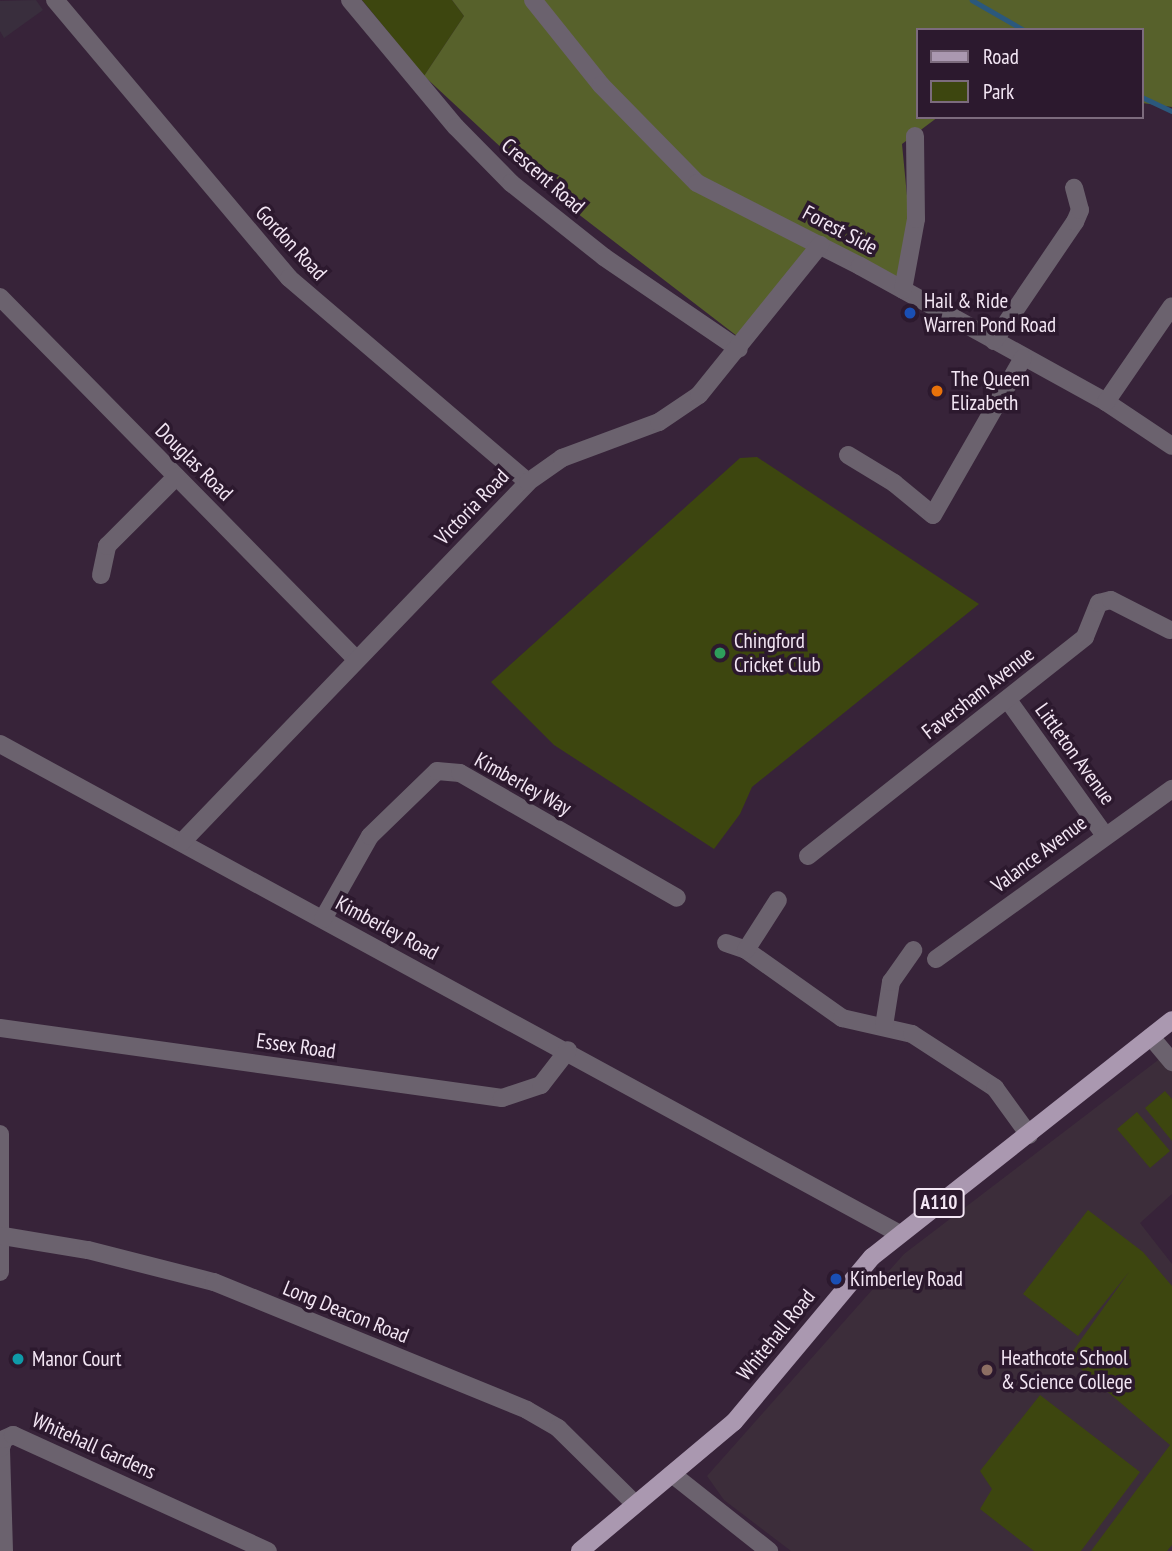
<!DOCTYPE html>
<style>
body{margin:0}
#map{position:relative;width:1172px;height:1551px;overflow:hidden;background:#372339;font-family:"PT Sans Narrow",sans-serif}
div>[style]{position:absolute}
.industrial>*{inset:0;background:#392e3d}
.education>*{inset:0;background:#3c2d3a}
.green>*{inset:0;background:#3d460f}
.forest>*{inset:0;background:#57612b}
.stream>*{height:4.5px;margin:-2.25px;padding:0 2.25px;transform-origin:2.25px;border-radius:2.25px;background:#2b587c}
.minor>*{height:18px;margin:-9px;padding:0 9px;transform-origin:9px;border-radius:9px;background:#6b626e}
.major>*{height:18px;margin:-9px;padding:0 9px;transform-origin:9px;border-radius:9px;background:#aa98b0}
.dots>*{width:19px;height:19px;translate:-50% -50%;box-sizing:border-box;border:4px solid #2c192e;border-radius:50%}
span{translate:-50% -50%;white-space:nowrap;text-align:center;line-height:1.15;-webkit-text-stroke:7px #2c192e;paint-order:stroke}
.shield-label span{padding:2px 5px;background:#2c192e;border:2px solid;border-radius:5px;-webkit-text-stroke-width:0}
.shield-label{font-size:19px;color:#f3e6f4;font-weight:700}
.street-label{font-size:21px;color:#f3e6f4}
.poi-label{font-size:21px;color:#f3e6f4}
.left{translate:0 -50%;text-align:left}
.legend{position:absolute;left:916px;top:28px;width:228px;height:91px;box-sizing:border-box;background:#2c192e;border:2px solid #7c6b7d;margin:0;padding:9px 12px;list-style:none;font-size:21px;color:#f3e6f4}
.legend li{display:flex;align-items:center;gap:14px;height:35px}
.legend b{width:35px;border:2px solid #7c6b7d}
</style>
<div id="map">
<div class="industrial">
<i style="clip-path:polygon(36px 0,43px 10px,4px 38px,0 31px,0 1px)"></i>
</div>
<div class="education">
<i style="clip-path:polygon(1166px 1054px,1172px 1061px,1172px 1194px,1140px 1223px,1172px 1264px,1172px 1551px,791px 1551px,724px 1500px,707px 1476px,904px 1254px)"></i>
</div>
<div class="green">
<i style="clip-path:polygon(362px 0,452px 0,464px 16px,424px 76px)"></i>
<i style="clip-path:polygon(757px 457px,979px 604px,752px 787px,740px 814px,714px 849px,554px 745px,491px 682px,740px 458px)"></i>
<i style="clip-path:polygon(1165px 1091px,1172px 1099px,1172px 1141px,1145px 1108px)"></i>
<i style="clip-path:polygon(1137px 1112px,1170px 1151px,1150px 1168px,1117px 1129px)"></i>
<i style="clip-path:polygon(1088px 1210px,1143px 1252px,1172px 1286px,1172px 1545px,1167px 1551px,1091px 1551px,1170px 1445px,1068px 1358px,1129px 1272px,1078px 1336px,1023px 1294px)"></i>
<i style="clip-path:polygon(1040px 1395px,1140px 1472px,1081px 1551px,1034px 1551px,980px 1509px,992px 1489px,980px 1471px)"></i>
</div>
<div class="forest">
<i style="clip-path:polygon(452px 0,1172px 0,1172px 107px,1142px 103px,1142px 30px,918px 30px,918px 117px,938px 117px,902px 144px,910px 227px,899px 287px,819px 236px,737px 336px,547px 190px,424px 76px,464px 16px)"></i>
</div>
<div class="stream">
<i style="left:972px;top:0;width:60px;rotate:30deg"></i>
<i style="left:1142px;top:97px;width:33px;rotate:25deg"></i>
</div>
<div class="minor">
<i style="left:55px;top:0;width:363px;rotate:49.9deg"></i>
<i style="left:289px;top:278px;width:314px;rotate:40.5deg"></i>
<i style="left:350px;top:0;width:165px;rotate:50.2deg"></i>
<i style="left:456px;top:127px;width:78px;rotate:45.5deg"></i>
<i style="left:511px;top:183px;width:119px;rotate:38.5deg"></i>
<i style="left:604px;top:257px;width:163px;rotate:34.3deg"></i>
<i style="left:533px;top:0;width:109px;rotate:51.3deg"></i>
<i style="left:601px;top:85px;width:137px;rotate:45.6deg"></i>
<i style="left:697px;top:183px;width:183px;rotate:27deg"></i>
<i style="left:860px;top:266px;width:281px;rotate:28.9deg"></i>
<i style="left:1106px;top:402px;width:79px;rotate:33.7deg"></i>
<i style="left:903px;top:290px;width:72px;rotate:-79.6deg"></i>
<i style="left:916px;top:219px;width:83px;rotate:-90.7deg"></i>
<i style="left:0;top:297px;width:508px;rotate:45.48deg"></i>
<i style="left:994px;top:341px;width:144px;rotate:-55.8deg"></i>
<i style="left:1075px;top:222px;width:13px;rotate:-67deg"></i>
<i style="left:1080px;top:210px;width:23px;rotate:-105deg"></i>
<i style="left:1106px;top:402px;width:116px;rotate:-55.5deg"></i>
<i style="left:848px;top:455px;width:54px;rotate:31.3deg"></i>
<i style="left:894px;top:483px;width:50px;rotate:39.4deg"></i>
<i style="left:933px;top:515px;width:181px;rotate:-60.2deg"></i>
<i style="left:101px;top:575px;width:30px;rotate:-78deg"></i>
<i style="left:107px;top:546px;width:98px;rotate:-45deg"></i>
<i style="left:1008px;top:700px;width:165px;rotate:54.4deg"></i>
<i style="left:0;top:744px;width:1025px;rotate:28.57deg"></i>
<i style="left:182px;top:842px;width:499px;rotate:-46.1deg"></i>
<i style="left:528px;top:482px;width:42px;rotate:-35.2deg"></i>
<i style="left:562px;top:458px;width:103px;rotate:-20.4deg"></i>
<i style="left:659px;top:422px;width:48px;rotate:-34deg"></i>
<i style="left:699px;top:395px;width:193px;rotate:-51.1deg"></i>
<i style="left:808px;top:856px;width:353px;rotate:-38.3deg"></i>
<i style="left:1085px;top:637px;width:37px;rotate:-68deg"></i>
<i style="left:1099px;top:603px;width:12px;rotate:-14deg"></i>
<i style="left:1111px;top:600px;width:66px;rotate:27deg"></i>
<i style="left:323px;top:919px;width:95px;rotate:-60.5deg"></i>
<i style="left:370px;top:836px;width:93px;rotate:-44.1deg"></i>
<i style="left:437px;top:771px;width:23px;rotate:5deg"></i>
<i style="left:460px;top:773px;width:250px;rotate:29.9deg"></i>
<i style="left:726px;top:943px;width:21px;rotate:19deg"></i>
<i style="left:746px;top:950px;width:118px;rotate:35.3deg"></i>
<i style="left:842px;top:1018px;width:72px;rotate:12.9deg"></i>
<i style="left:912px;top:1034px;width:99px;rotate:33deg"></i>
<i style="left:995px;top:1088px;width:58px;rotate:54.1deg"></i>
<i style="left:746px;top:950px;width:59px;rotate:-57.4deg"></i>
<i style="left:936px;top:959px;width:291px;rotate:-35.8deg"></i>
<i style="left:884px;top:1026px;width:45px;rotate:-81deg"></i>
<i style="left:891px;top:982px;width:39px;rotate:-55deg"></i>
<i style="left:0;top:1028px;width:507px;rotate:7.94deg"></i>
<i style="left:502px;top:1098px;width:41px;rotate:-18.4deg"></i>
<i style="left:541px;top:1085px;width:44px;rotate:-52.4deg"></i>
<i style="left:1151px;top:1037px;width:33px;rotate:50deg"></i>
<i style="left:0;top:1134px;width:138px;rotate:90deg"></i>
<i style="left:3px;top:1236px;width:86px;rotate:9.4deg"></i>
<i style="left:88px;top:1250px;width:130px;rotate:14.3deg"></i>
<i style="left:214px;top:1282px;width:338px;rotate:22.2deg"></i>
<i style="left:527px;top:1410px;width:36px;rotate:30deg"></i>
<i style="left:558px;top:1428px;width:108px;rotate:44.6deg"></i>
<i style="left:672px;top:1474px;width:124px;rotate:38.4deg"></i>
<i style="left:4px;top:1551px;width:103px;rotate:-91.7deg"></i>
<i style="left:1px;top:1448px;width:9px;rotate:-72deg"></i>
<i style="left:4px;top:1439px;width:10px;rotate:-24deg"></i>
<i style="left:13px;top:1435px;width:280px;rotate:24.5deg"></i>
</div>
<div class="major">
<i style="left:580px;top:1551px;width:201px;rotate:-40deg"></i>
<i style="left:734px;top:1422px;width:215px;rotate:-50.1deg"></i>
<i style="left:872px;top:1257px;width:382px;rotate:-38.3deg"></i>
</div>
<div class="dots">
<i style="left:910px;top:313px;background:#1a4fb4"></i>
<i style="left:937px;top:391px;background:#e8710a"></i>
<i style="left:720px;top:653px;background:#2e9e5b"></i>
<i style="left:836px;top:1279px;background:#1a4fb4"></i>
<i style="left:18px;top:1359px;background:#0f9aa8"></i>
<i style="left:987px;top:1370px;background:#8d6e63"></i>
</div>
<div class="shield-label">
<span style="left:939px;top:1203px">A110</span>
</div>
<div class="street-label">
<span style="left:543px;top:176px;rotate:41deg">Crescent Road</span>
<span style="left:840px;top:230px;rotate:28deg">Forest Side</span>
<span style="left:291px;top:243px;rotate:47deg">Gordon Road</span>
<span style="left:194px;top:462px;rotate:45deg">Douglas Road</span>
<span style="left:472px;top:507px;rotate:-46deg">Victoria Road</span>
<span style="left:978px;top:693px;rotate:-38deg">Faversham Avenue</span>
<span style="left:1075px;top:754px;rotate:54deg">Littleton Avenue</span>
<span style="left:523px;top:784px;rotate:29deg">Kimberley Way</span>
<span style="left:1039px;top:854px;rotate:-37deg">Valance Avenue</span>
<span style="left:387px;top:928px;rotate:28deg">Kimberley Road</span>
<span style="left:296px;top:1046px;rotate:8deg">Essex Road</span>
<span style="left:346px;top:1312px;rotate:22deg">Long Deacon Road</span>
<span style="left:776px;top:1335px;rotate:-51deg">Whitehall Road</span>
<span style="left:94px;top:1446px;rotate:24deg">Whitehall Gardens</span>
</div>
<div class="poi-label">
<span class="left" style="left:924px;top:313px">Hail &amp; Ride<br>Warren Pond Road</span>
<span class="left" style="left:951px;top:391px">The Queen<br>Elizabeth</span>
<span class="left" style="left:734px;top:653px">Chingford<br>Cricket Club</span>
<span class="left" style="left:850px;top:1279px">Kimberley Road</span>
<span class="left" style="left:1001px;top:1370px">Heathcote School<br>&amp; Science College</span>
<span class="left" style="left:32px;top:1359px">Manor Court</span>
</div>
<ul class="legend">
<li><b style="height:9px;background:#aa98b0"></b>Road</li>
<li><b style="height:19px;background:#3d460f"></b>Park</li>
</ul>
</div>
